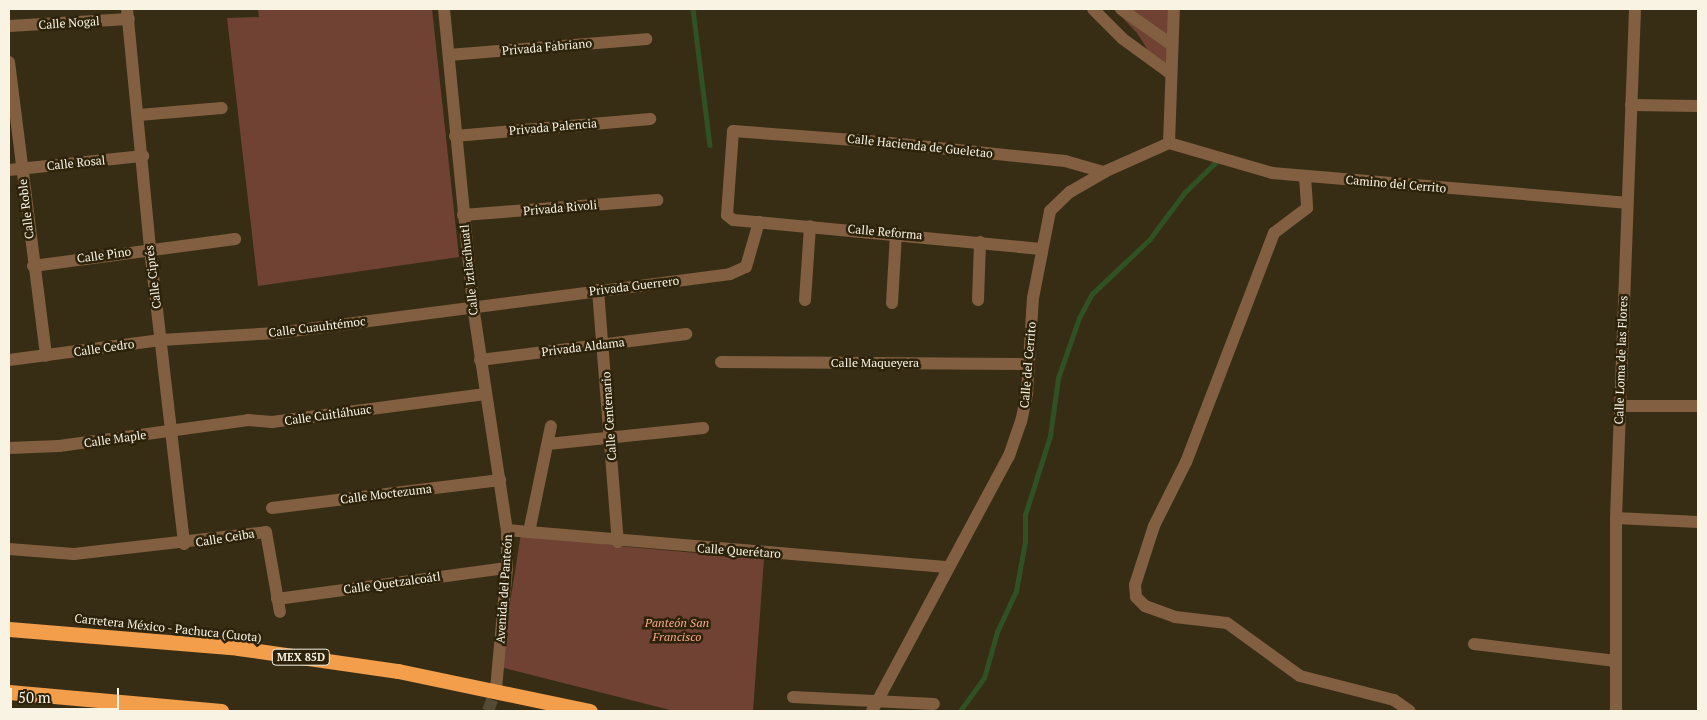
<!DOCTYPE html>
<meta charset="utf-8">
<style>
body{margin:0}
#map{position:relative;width:1707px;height:720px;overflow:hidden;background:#372d15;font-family:"PT Serif",serif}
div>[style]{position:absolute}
.green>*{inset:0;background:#704234}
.stream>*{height:4.5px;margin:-2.25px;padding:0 2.25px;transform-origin:2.25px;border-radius:2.25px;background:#2f5124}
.minor-tunnel>*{height:12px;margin-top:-6px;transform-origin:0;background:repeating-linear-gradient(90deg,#544b34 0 12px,transparent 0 18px)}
.minor>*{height:12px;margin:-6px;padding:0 6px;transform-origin:6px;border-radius:6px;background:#815f40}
.highway>*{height:15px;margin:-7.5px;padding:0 7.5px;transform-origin:7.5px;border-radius:7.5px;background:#f39e4a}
span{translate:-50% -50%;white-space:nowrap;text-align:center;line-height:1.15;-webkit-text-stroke:5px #2d230b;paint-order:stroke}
.shield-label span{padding:1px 4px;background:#2d230b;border:1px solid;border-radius:4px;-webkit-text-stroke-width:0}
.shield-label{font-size:11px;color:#f9f3e4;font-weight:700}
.street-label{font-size:12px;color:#f9f3e4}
.park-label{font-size:12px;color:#fca58a;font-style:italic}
.frame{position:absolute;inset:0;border:10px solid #f9f3e4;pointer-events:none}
.scale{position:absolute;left:10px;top:688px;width:109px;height:22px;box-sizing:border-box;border:2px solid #f9f3e4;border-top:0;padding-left:6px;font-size:15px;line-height:18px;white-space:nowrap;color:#f9f3e4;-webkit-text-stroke:4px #2d230b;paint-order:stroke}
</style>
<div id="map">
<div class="green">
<i style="clip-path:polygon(258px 9px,432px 9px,459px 257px,258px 286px,227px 18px,259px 17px)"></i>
<i style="clip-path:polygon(1114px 9px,1171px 9px,1170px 85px,1137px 33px)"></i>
<i style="clip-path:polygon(521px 533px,618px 546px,764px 559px,753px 711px,674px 711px,500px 667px)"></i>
</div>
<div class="stream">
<i style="left:693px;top:9px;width:137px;rotate:82.9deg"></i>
<i style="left:960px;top:711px;width:41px;rotate:-54deg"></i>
<i style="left:984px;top:678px;width:48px;rotate:-74.2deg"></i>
<i style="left:997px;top:632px;width:45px;rotate:-65.1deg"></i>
<i style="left:1016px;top:591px;width:50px;rotate:-79.6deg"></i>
<i style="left:1025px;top:542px;width:27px;rotate:-90deg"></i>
<i style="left:1025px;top:515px;width:83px;rotate:-72.4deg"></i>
<i style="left:1050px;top:436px;width:59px;rotate:-82.1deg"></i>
<i style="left:1058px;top:378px;width:64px;rotate:-70.7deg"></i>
<i style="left:1079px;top:318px;width:27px;rotate:-62deg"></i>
<i style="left:1092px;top:294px;width:79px;rotate:-43.5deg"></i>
<i style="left:1149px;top:240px;width:60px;rotate:-53.1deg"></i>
<i style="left:1185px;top:192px;width:47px;rotate:-44.1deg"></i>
</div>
<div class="minor-tunnel">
<i style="left:488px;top:711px;width:23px;rotate:-70deg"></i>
</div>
<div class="minor">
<i style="left:127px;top:9px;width:241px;rotate:84.5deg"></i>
<i style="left:150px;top:249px;width:297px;rotate:83.4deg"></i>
<i style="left:444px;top:9px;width:298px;rotate:84.4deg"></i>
<i style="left:473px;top:306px;width:227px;rotate:81.4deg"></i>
<i style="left:507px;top:530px;width:38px;rotate:90deg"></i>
<i style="left:507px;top:568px;width:121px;rotate:95.2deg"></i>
<i style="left:1093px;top:9px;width:42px;rotate:45deg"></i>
<i style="left:1123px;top:39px;width:59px;rotate:36.1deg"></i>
<i style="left:1121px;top:9px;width:62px;rotate:35.2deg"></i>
<i style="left:9px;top:26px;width:120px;rotate:-3.3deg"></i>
<i style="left:449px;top:55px;width:198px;rotate:-4.6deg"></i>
<i style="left:9px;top:62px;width:296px;rotate:82.8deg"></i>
<i style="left:1631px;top:105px;width:67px;rotate:0.9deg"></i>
<i style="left:139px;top:115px;width:83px;rotate:-4.8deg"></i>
<i style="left:455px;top:136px;width:196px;rotate:-5deg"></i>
<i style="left:1169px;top:143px;width:107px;rotate:16.2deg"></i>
<i style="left:1272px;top:173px;width:355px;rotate:4.8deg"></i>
<i style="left:1169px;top:143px;width:134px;rotate:-87.9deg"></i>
<i style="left:9px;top:170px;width:135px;rotate:-6deg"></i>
<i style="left:1305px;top:177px;width:31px;rotate:86deg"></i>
<i style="left:1307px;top:208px;width:41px;rotate:142.9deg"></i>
<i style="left:1274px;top:233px;width:245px;rotate:111deg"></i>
<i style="left:1186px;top:462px;width:72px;rotate:116.6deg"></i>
<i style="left:1154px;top:526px;width:62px;rotate:107.9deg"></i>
<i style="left:1135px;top:585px;width:12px;rotate:85deg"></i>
<i style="left:1136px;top:597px;width:13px;rotate:45deg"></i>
<i style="left:1145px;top:606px;width:32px;rotate:20deg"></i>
<i style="left:1175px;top:617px;width:52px;rotate:6.6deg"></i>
<i style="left:1227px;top:623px;width:90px;rotate:36deg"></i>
<i style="left:1300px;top:676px;width:97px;rotate:14.3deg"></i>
<i style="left:1394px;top:700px;width:19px;rotate:35deg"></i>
<i style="left:463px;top:215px;width:195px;rotate:-4.4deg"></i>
<i style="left:1041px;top:249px;width:309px;rotate:-174.6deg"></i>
<i style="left:733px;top:220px;width:8px;rotate:-140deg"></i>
<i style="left:727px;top:215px;width:84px;rotate:-85.9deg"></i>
<i style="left:733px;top:131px;width:148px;rotate:4.3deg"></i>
<i style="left:881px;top:142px;width:185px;rotate:5.9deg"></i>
<i style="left:1065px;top:161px;width:41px;rotate:15.8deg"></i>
<i style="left:33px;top:266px;width:204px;rotate:-7.6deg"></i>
<i style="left:598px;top:290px;width:253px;rotate:85.5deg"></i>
<i style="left:805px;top:300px;width:74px;rotate:-86.1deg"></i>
<i style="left:978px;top:300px;width:58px;rotate:-88deg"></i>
<i style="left:892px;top:303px;width:70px;rotate:-86.7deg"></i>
<i style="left:9px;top:360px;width:153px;rotate:-7.5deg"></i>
<i style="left:161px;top:340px;width:116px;rotate:-3.5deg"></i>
<i style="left:277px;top:333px;width:457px;rotate:-7.4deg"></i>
<i style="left:730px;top:274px;width:17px;rotate:-24deg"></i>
<i style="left:746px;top:267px;width:47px;rotate:-73.9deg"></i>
<i style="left:480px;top:360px;width:208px;rotate:-7.2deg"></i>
<i style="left:721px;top:362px;width:308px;rotate:0.4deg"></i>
<i style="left:1619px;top:406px;width:79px"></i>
<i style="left:548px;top:444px;width:156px;rotate:-5.9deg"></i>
<i style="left:9px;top:448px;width:50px;rotate:-2.3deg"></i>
<i style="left:59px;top:446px;width:191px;rotate:-7.8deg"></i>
<i style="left:248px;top:420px;width:24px;rotate:5deg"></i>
<i style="left:272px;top:422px;width:215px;rotate:-7.5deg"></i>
<i style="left:272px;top:508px;width:230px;rotate:-7deg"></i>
<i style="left:1616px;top:518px;width:82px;rotate:2.8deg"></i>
<i style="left:507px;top:530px;width:22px;rotate:5deg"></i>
<i style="left:529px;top:532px;width:108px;rotate:-78.3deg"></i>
<i style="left:529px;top:532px;width:421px;rotate:4.8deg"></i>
<i style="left:9px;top:549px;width:65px;rotate:4.4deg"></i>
<i style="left:74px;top:554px;width:193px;rotate:-6.5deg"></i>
<i style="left:266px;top:532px;width:81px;rotate:80.1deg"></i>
<i style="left:277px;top:599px;width:232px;rotate:-7.7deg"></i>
<i style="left:1474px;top:644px;width:143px;rotate:6.8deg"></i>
<i style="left:793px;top:697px;width:141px;rotate:2.8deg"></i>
<i style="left:872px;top:711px;width:289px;rotate:-61.8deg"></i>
<i style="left:1009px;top:456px;width:36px;rotate:-71deg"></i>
<i style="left:1021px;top:422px;width:30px;rotate:-78deg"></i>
<i style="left:1027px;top:393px;width:95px;rotate:-86.4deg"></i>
<i style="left:1033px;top:298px;width:89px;rotate:-78.9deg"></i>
<i style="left:1050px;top:211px;width:28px;rotate:-44deg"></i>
<i style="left:1070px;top:192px;width:39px;rotate:-30deg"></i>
<i style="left:1104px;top:172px;width:71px;rotate:-24deg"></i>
<i style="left:1616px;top:711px;width:193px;rotate:-90deg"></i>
<i style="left:1616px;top:518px;width:509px;rotate:-87.86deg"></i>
</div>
<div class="highway">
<i style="left:9px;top:629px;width:230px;rotate:4.7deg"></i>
<i style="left:238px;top:648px;width:162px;rotate:8.2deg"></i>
<i style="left:398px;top:671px;width:196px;rotate:11.8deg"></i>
<i style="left:9px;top:692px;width:213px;rotate:5.1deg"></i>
</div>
<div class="shield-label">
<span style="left:301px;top:657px">MEX 85D</span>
</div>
<div class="street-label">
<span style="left:69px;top:23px;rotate:-4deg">Calle Nogal</span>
<span style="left:547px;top:47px;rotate:-5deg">Privada Fabriano</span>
<span style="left:553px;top:127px;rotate:-5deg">Privada Palencia</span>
<span style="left:920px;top:146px;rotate:6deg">Calle Hacienda de Gueletao</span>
<span style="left:76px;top:163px;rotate:-6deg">Calle Rosal</span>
<span style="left:1396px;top:184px;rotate:5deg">Camino del Cerrito</span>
<span style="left:560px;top:208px;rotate:-5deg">Privada Rivoli</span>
<span style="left:26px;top:209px;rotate:-97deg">Calle Roble</span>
<span style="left:885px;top:232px;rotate:5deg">Calle Reforma</span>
<span style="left:104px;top:255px;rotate:-8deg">Calle Pino</span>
<span style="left:469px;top:270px;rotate:-96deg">Calle Iztlacíhuatl</span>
<span style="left:153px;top:277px;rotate:-97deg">Calle Ciprés</span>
<span style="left:634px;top:286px;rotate:-7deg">Privada Guerrero</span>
<span style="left:317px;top:327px;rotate:-7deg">Calle Cuauhtémoc</span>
<span style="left:583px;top:347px;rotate:-7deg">Privada Aldama</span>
<span style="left:104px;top:348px;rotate:-8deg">Calle Cedro</span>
<span style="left:1621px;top:360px;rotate:-88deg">Calle Loma de las Flores</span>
<span style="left:875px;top:363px">Calle Maqueyera</span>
<span style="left:1028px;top:365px;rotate:-85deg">Calle del Cerrito</span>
<span style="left:328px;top:415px;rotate:-8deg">Calle Cuitláhuac</span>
<span style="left:609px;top:416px;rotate:-94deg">Calle Centenario</span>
<span style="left:115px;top:439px;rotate:-8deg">Calle Maple</span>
<span style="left:386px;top:494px;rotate:-7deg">Calle Moctezuma</span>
<span style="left:225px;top:538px;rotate:-9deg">Calle Ceiba</span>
<span style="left:739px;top:551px;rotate:4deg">Calle Querétaro</span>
<span style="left:392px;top:583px;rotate:-8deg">Calle Quetzalcoátl</span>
<span style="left:504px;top:589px;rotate:-86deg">Avenida del Panteón</span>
<span style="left:168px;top:628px;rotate:6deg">Carretera México - Pachuca (Cuota)</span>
</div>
<div class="park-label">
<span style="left:677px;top:630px">Panteón San<br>Francisco</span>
</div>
<div class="frame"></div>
<div class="scale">50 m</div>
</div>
